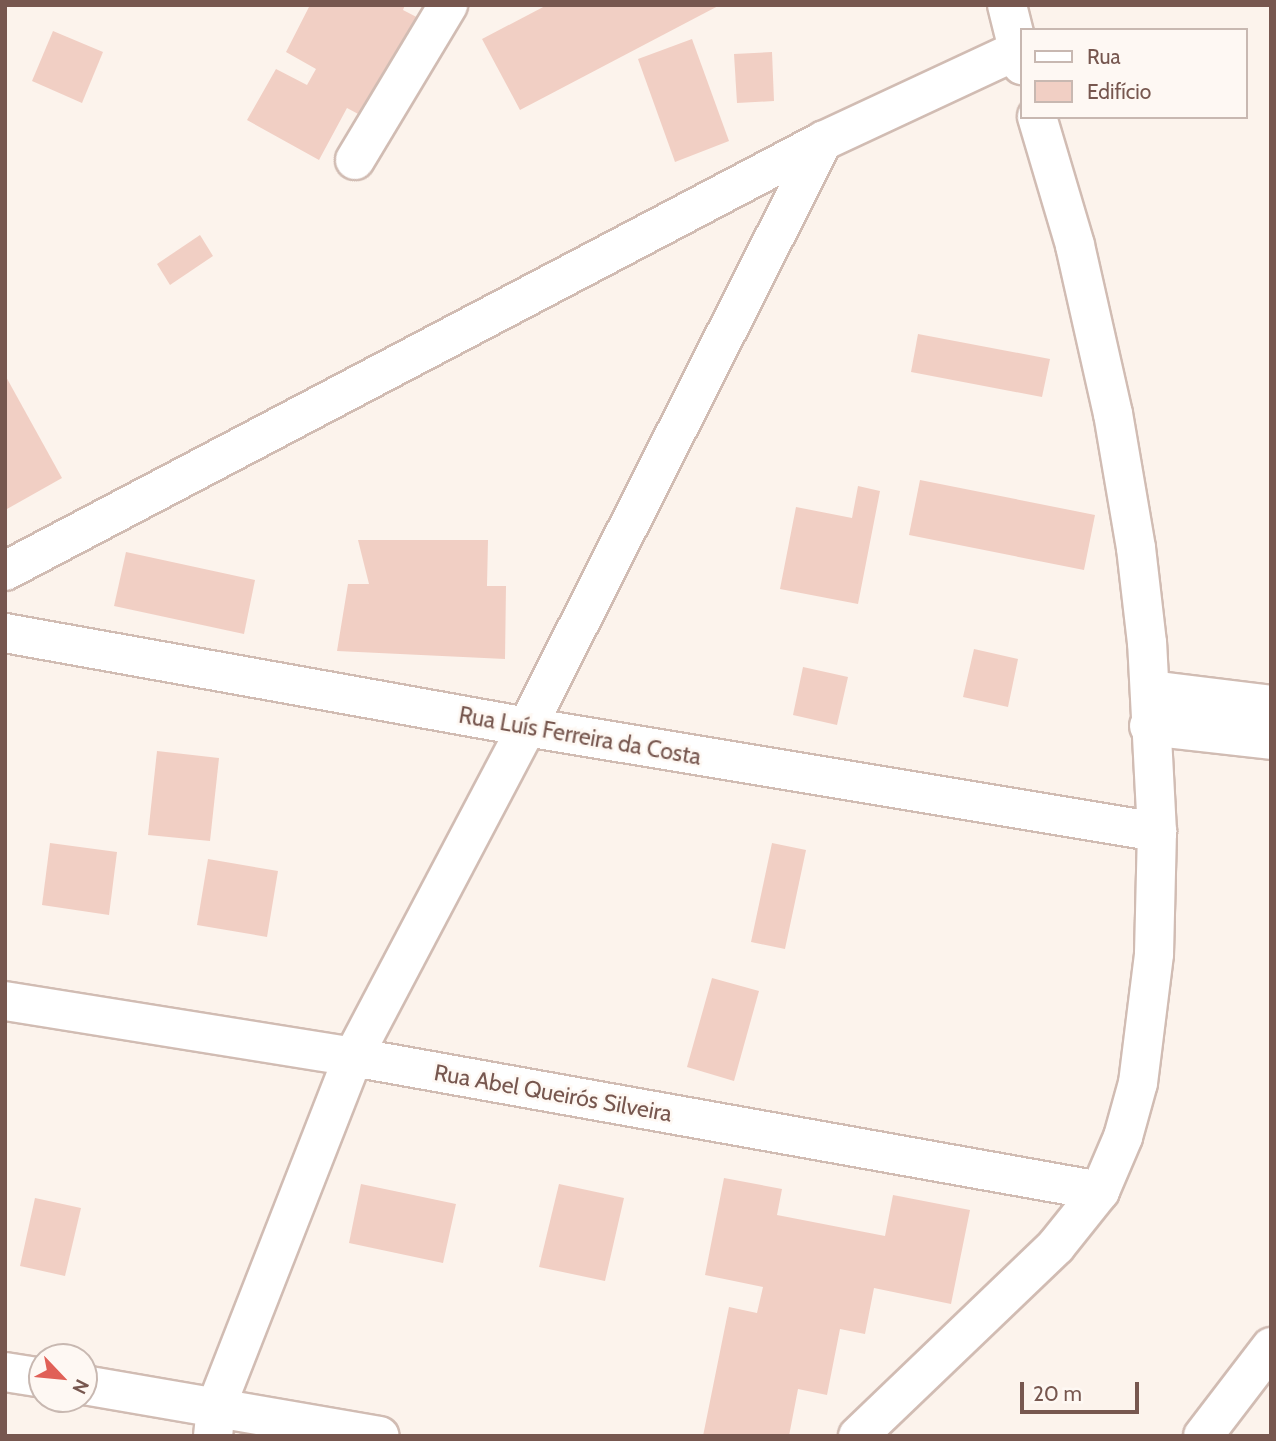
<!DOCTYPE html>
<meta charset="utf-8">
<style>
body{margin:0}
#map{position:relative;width:1276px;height:1441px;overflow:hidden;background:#fcf3ec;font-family:Cabin,sans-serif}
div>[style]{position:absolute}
.building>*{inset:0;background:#f1cfc4}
.roads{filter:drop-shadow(2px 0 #d1bcb3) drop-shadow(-2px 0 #d1bcb3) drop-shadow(0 2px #d1bcb3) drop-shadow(0 -2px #d1bcb3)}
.street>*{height:38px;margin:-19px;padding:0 19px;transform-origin:19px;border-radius:19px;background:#fff}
.secondary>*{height:38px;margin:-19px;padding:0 19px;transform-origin:19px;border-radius:19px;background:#fff}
span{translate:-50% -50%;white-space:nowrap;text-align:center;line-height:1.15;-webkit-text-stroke:5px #fef8f3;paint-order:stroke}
.street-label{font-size:23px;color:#77574f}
.frame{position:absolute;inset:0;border:7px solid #77574f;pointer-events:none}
.legend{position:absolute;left:1020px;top:28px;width:228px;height:91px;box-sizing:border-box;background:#fef8f3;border:2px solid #c8b8b1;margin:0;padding:9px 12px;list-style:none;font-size:21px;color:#77574f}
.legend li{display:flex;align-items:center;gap:14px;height:35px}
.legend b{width:35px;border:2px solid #c8b8b1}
.north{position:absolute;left:28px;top:1343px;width:70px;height:70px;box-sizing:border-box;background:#fef8f3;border:2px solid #c8b8b1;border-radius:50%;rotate:116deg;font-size:19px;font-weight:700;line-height:28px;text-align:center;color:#77574f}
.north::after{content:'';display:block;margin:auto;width:24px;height:32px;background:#e06057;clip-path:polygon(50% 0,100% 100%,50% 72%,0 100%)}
.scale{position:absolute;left:1020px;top:1382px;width:119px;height:32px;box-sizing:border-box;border:4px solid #77574f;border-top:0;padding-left:9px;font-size:21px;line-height:24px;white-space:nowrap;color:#77574f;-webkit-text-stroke:5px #fef8f3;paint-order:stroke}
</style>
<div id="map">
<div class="building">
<i style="clip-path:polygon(310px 5px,405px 5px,403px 10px,430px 24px,375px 123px,347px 108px,319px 160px,247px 120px,276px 69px,307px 85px,316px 69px,286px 52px)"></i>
<i style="clip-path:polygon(547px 5px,720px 5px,520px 110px,482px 39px)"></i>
<i style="clip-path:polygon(53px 31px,103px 52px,82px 103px,32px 81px)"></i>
<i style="clip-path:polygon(692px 39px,729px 141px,675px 162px,638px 59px)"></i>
<i style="clip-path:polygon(772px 52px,774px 101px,737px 103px,734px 54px)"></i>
<i style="clip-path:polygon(200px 235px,213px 256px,170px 285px,157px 264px)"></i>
<i style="clip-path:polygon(918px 334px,1050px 359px,1042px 397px,911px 372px)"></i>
<i style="clip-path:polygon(5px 375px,62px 478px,7px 509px,5px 505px)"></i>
<i style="clip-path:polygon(920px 480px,1095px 515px,1084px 570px,909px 535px)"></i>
<i style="clip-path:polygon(858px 486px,880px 491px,858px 604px,780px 589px,796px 507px,852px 518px)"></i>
<i style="clip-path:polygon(358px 540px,488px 540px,487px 586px,506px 586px,505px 659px,337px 651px,348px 584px,369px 584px)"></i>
<i style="clip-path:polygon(126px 552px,255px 580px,244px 634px,114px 606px)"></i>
<i style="clip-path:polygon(974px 649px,1018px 659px,1008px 707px,963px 697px)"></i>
<i style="clip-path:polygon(803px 667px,848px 677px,837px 725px,793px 715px)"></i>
<i style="clip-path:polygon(157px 751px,219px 758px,210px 841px,148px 835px)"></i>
<i style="clip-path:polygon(50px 843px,117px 852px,109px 915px,42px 905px)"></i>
<i style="clip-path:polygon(772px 843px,806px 850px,785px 949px,751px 942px)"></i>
<i style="clip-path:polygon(208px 859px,278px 871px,267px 937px,197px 925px)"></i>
<i style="clip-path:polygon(712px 978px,759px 991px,734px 1081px,687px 1067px)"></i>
<i style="clip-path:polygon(724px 1178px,782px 1189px,777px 1215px,885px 1236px,893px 1195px,970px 1210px,951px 1304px,874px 1288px,865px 1334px,840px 1329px,827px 1395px,798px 1389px,789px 1436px,703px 1436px,729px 1307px,757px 1313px,763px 1287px,705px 1275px)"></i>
<i style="clip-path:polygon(361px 1184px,456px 1204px,443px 1263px,349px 1243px)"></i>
<i style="clip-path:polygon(559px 1184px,624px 1198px,605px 1281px,539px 1267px)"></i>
<i style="clip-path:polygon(35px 1198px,81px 1208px,65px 1276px,20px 1266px)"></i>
</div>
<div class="roads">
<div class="street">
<i style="left:355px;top:160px;width:181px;rotate:-59deg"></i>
<i style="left:5px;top:571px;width:924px;rotate:-27.73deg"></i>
<i style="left:823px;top:141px;width:215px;rotate:-25deg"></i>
<i style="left:5px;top:633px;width:530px;rotate:10.21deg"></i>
<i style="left:527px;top:727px;width:639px;rotate:9.46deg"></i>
<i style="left:1151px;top:690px;width:121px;rotate:7.1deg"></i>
<i style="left:1149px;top:726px;width:123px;rotate:6.5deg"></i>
<i style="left:5px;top:1001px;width:352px;rotate:9.1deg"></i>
<i style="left:353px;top:1057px;width:759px;rotate:10.17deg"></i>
<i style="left:5px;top:1372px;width:37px;rotate:9deg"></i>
<i style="left:84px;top:1385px;width:300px;rotate:9.8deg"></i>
<i style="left:213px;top:1436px;width:29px;rotate:-84deg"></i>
<i style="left:216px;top:1407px;width:376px;rotate:-68.6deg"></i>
<i style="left:353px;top:1057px;width:373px;rotate:-62.2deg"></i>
<i style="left:527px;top:727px;width:657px;rotate:-63.2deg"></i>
<i style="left:1203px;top:1436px;width:112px;rotate:-52.6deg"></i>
</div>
<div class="secondary">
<i style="left:1007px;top:5px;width:62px;rotate:76deg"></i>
<i style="left:858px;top:1436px;width:274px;rotate:-43.8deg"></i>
<i style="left:1056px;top:1246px;width:70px;rotate:-51.3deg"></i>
<i style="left:1100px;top:1191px;width:59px;rotate:-66.9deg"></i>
<i style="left:1123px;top:1137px;width:56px;rotate:-74.5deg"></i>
<i style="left:1138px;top:1083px;width:130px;rotate:-82.9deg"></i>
<i style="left:1154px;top:954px;width:122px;rotate:-88.6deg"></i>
<i style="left:1157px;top:832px;width:189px;rotate:-93deg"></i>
<i style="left:1147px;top:643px;width:96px;rotate:-96.6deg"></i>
<i style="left:1136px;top:548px;width:136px;rotate:-99.7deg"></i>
<i style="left:1113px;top:414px;width:173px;rotate:-102.7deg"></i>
<i style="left:1075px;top:245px;width:134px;rotate:-106.5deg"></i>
</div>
</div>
<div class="street-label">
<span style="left:580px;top:736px;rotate:10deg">Rua Luís Ferreira da Costa</span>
<span style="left:553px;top:1093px;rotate:10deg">Rua Abel Queirós Silveira</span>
</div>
<div class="frame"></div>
<ul class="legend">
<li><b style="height:9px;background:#fff"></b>Rua</li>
<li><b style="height:19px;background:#f1cfc4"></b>Edifício</li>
</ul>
<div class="north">N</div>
<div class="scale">20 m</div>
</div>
